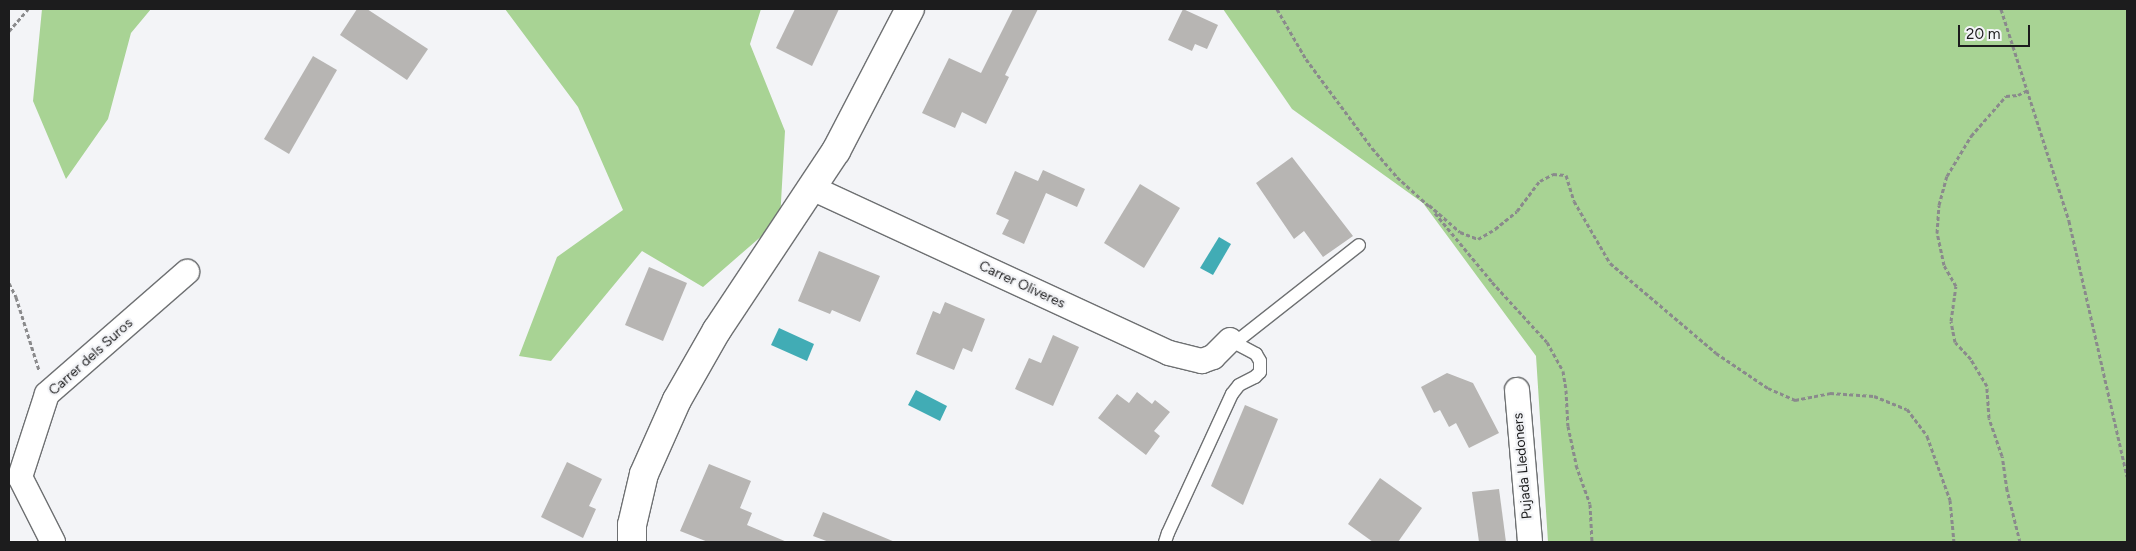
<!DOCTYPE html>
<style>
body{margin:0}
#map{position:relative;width:2136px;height:551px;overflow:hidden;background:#f3f4f7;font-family:Figtree,sans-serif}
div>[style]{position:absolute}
.forest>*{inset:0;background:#a8d394}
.water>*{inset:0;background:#41acb5}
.building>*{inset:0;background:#b7b5b3}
.path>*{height:3px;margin-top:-1.5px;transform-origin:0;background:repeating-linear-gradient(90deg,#8a8a8c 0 4px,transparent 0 6.5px)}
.roads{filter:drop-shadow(1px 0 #6e7072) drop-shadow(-1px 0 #6e7072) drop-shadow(0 1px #6e7072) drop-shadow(0 -1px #6e7072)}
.service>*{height:12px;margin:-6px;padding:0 6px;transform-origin:6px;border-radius:6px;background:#fff}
.minor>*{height:24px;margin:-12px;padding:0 12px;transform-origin:12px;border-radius:12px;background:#fff}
.tertiary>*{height:28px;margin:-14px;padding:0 14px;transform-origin:14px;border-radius:14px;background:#fff}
span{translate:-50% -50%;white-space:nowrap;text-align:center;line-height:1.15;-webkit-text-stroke:4.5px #f3f4f7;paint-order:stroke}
.street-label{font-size:14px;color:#1c1c1d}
.frame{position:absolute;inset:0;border:10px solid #1c1c1d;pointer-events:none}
.scale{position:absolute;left:1958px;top:25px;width:72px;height:22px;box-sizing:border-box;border:2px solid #1c1c1d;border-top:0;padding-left:6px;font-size:15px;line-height:18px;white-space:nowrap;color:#1c1c1d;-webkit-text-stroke:4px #f3f4f7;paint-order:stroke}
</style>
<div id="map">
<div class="forest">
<i style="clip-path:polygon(42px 9px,151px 9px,131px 33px,108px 119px,66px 179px,33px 101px)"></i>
<i style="clip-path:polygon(505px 9px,761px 9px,750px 44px,785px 131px,780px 220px,703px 287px,642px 251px,551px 361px,519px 356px,557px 257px,623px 210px,578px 107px)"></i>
<i style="clip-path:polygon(1223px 9px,2127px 9px,2127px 542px,1548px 542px,1536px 356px,1423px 203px,1292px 109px)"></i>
</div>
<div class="water">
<i style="clip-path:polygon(1219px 237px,1231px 244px,1213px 275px,1200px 268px)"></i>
<i style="clip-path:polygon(779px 328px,814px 344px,807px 361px,771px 345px)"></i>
<i style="clip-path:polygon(916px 390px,947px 406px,940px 421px,908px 405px)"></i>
</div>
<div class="building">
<i style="clip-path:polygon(357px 9px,367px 9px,428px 49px,407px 80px,340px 35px)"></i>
<i style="clip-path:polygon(795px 9px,839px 9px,812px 66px,776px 48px)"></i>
<i style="clip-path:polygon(1013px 9px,1038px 9px,1005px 75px,1009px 77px,986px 124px,962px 112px,955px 128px,922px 113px,949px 58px,981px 73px)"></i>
<i style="clip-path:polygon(1183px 9px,1218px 25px,1207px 49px,1195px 44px,1192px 51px,1168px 40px)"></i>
<i style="clip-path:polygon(313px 56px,337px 70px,289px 154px,264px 139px)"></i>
<i style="clip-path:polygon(1292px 157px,1353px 236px,1323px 257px,1304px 231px,1294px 239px,1256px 183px)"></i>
<i style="clip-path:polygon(1043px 170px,1085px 189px,1077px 207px,1046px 193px,1024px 244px,1002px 234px,1009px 220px,996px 214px,1015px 171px,1038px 181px)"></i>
<i style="clip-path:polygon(1140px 184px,1180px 208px,1144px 268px,1104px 243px)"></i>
<i style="clip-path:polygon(819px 251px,880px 276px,860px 322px,832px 310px,830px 314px,798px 301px)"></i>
<i style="clip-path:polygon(649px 267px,687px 283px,663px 341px,625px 325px)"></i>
<i style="clip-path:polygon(945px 302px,985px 319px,972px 352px,963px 348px,954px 370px,916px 354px,933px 311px,940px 314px)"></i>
<i style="clip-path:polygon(1053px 335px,1079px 347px,1053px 406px,1015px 389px,1029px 358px,1041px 363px)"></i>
<i style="clip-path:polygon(1447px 373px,1473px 383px,1499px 433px,1469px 448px,1456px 423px,1449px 427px,1440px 410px,1434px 413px,1421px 387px)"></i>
<i style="clip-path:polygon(1137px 392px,1152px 404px,1155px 400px,1170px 412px,1154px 431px,1160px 436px,1146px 455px,1098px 418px,1117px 394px,1129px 403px)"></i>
<i style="clip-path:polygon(1245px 405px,1278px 419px,1243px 505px,1211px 486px)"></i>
<i style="clip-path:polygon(567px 462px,602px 479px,589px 506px,596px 509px,583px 538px,541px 517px)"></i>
<i style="clip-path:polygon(709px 464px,751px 481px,740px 508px,752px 513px,747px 525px,787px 542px,708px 542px,680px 531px)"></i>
<i style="clip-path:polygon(1380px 478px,1422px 508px,1398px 542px,1373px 542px,1348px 524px)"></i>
<i style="clip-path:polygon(1499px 489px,1506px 542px,1479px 542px,1472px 492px)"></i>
<i style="clip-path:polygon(823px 512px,895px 542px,829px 542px,813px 536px)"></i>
</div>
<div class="path">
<i style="left:1277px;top:9px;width:58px;rotate:59.9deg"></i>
<i style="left:1306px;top:59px;width:111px;rotate:53.4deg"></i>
<i style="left:1372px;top:148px;width:38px;rotate:49deg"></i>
<i style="left:1397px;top:177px;width:43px;rotate:42.2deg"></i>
<i style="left:2001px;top:9px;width:223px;rotate:72.2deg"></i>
<i style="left:2069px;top:221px;width:262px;rotate:77.2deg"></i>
<i style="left:9px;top:31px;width:29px;rotate:-49deg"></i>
<i style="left:1429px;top:205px;width:41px;rotate:41.1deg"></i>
<i style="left:1460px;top:232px;width:19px;rotate:21deg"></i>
<i style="left:1478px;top:239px;width:20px;rotate:-30deg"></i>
<i style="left:1495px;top:229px;width:28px;rotate:-39deg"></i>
<i style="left:1517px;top:211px;width:38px;rotate:-53deg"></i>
<i style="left:1540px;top:181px;width:15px;rotate:-28deg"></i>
<i style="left:1553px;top:174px;width:13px;rotate:4deg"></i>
<i style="left:1566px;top:175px;width:27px;rotate:73deg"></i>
<i style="left:1574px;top:201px;width:72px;rotate:59.9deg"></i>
<i style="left:1610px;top:263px;width:139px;rotate:40.3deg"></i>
<i style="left:1716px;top:353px;width:63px;rotate:33.9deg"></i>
<i style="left:1768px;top:388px;width:30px;rotate:24deg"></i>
<i style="left:1795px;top:400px;width:36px;rotate:-11deg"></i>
<i style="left:1830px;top:393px;width:44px;rotate:3.9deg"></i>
<i style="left:1874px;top:396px;width:35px;rotate:22deg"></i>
<i style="left:1907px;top:409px;width:34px;rotate:53deg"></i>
<i style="left:1927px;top:436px;width:68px;rotate:70.2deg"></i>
<i style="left:1950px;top:500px;width:42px;rotate:84.6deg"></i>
<i style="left:1435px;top:213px;width:89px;rotate:50.4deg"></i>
<i style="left:1492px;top:282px;width:81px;rotate:47.5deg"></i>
<i style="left:1547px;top:342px;width:33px;rotate:61deg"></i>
<i style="left:1563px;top:371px;width:19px;rotate:81deg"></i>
<i style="left:1566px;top:390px;width:36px;rotate:87deg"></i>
<i style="left:1568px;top:426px;width:40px;rotate:78deg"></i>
<i style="left:1576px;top:465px;width:41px;rotate:70.3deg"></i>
<i style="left:1590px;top:504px;width:38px;rotate:87deg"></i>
<i style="left:9px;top:283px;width:16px;rotate:63deg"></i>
<i style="left:16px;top:297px;width:77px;rotate:72.5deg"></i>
<i style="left:2020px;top:542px;width:54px;rotate:-104deg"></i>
<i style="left:2007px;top:490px;width:34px;rotate:-98deg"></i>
<i style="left:2002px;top:456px;width:40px;rotate:-108.9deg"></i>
<i style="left:1989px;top:418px;width:32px;rotate:-94deg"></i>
<i style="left:1987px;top:386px;width:31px;rotate:-121deg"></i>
<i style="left:1971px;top:359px;width:23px;rotate:-133deg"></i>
<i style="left:1955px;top:342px;width:21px;rotate:-101deg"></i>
<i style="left:1951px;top:321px;width:35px;rotate:-82deg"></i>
<i style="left:1956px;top:286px;width:24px;rotate:-120deg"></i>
<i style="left:1944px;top:265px;width:33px;rotate:-102deg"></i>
<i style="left:1937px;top:233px;width:28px;rotate:-86deg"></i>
<i style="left:1939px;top:205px;width:30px;rotate:-75deg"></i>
<i style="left:1947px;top:176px;width:47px;rotate:-59deg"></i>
<i style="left:1971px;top:136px;width:53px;rotate:-48.8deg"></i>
<i style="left:2006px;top:96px;width:12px;rotate:-5deg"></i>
<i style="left:2018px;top:95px;width:11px;rotate:-27deg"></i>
</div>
<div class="roads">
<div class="service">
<i style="left:1230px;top:340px;width:11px;rotate:-10deg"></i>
<i style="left:1241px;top:338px;width:150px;rotate:-38.2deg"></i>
<i style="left:1165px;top:542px;width:9px;rotate:-72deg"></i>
<i style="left:1168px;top:533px;width:153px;rotate:-65.3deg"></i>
<i style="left:1232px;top:394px;width:11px;rotate:-52deg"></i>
<i style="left:1239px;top:385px;width:18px;rotate:-27deg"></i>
<i style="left:1255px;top:377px;width:7px;rotate:-45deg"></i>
<i style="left:1260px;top:372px;width:11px;rotate:-90deg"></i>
<i style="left:1260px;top:361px;width:8px;rotate:-120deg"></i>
<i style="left:1256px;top:354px;width:30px;rotate:-152deg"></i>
</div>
<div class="minor">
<i style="left:812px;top:188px;width:393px;rotate:24.8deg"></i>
<i style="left:1169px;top:353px;width:34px;rotate:14deg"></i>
<i style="left:1202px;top:361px;width:12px;rotate:-20deg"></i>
<i style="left:1213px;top:357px;width:24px;rotate:-45deg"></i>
<i style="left:1517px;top:390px;width:153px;rotate:85.1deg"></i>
<i style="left:53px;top:542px;width:73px;rotate:-116.9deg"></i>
<i style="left:20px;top:477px;width:87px;rotate:-72deg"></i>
<i style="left:47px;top:394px;width:186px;rotate:-41.1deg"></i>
</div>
<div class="tertiary">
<i style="left:632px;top:542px;width:17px;rotate:-90deg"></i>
<i style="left:632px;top:525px;width:52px;rotate:-76.8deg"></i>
<i style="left:644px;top:474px;width:81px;rotate:-66deg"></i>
<i style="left:677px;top:400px;width:81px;rotate:-60.3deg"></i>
<i style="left:717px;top:330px;width:215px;rotate:-56.4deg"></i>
<i style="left:836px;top:151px;width:160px;rotate:-62.5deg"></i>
</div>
</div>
<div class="street-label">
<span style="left:1022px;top:285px;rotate:25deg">Carrer Oliveres</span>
<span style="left:91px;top:357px;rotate:-42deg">Carrer dels Suros</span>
<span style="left:1523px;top:466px;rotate:-95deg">Pujada Lledoners</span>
</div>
<div class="frame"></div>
<div class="scale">20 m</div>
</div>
